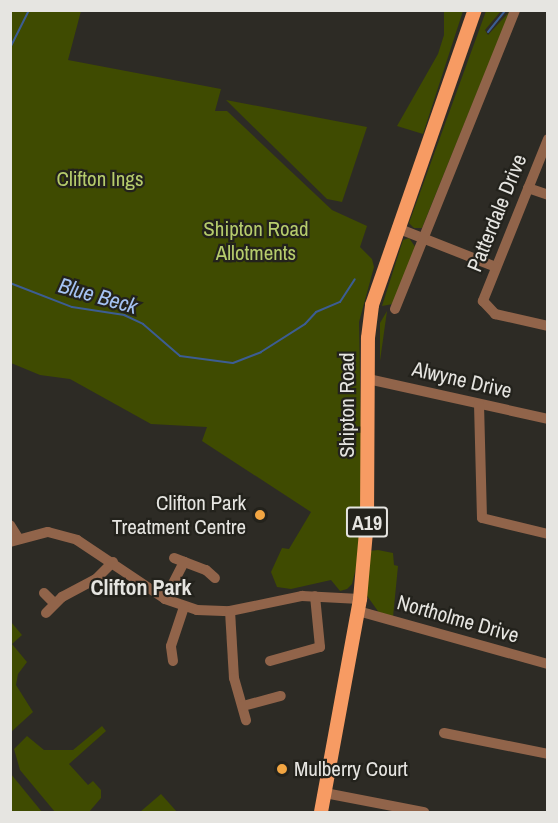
<!DOCTYPE html>
<style>
body{margin:0}
#map{position:relative;width:558px;height:823px;overflow:hidden;background:#2d2b25;font-family:"Archivo Narrow",sans-serif}
div>[style]{position:absolute}
.green>*{inset:0;background:#3f4b01}
.stream>*{height:2px;margin:-1px;padding:0 1px;transform-origin:1px;border-radius:1px;background:#3c5d93}
.minor>*{height:10px;margin:-5px;padding:0 5px;transform-origin:5px;border-radius:5px;background:#91644a}
.major>*{height:14px;margin:-7px;padding:0 7px;transform-origin:7px;border-radius:7px;background:#f79b63}
.dots>*{width:16px;height:16px;translate:-50% -50%;box-sizing:border-box;border:3px solid #23221c;border-radius:50%}
span{translate:-50% -50%;white-space:nowrap;text-align:center;line-height:1.15;-webkit-text-stroke:4.5px #23221c;paint-order:stroke}
.shield-label span{padding:2px 4px;background:#23221c;border:2px solid;border-radius:4px;-webkit-text-stroke-width:0}
.shield-label{font-size:20px;color:#e6e5e1;font-weight:700}
.park-label{font-size:21px;color:#b6cc6c}
.street-label{font-size:21px;color:#e6e5e1}
.poi-label{font-size:21px;color:#e6e5e1}
.right{translate:-100% -50%;text-align:right}
.left{translate:0 -50%;text-align:left}
.water-label{font-size:22px;color:#a5c3f3;font-style:italic}
.neighbourhood-label{font-size:22px;color:#e6e5e1;font-weight:700}
.frame{position:absolute;inset:0;border:12px solid #e6e5e1;pointer-events:none}
</style>
<div id="map">
<div class="green">
<i style="clip-path:polygon(10px 11px,81px 11px,68px 60px,221px 89px,215px 111px,227px 111px,332px 210px,367px 226px,360px 247px,372px 259px,374px 267px,359px 322px,362px 494px,358px 560px,352px 584px,347px 589px,340px 591px,331px 580px,291px 589px,277px 587px,271px 572px,282px 548px,289px 549px,311px 512px,202px 441px,207px 427px,151px 424px,70px 379px,40px 375px,11px 363px)"></i>
<i style="clip-path:polygon(444px 11px,463px 11px,423px 134px,397px 126px,438px 54px,444px 35px)"></i>
<i style="clip-path:polygon(486px 11px,501px 11px,485px 30px,488px 35px,510px 11px,422px 228px,414px 228px,409px 223px)"></i>
<i style="clip-path:polygon(226px 100px,367px 127px,342px 202px,327px 199px)"></i>
<i style="clip-path:polygon(409px 238px,416px 248px,393px 304px,382px 306px,403px 240px)"></i>
<i style="clip-path:polygon(387px 311px,380px 361px,380px 323px)"></i>
<i style="clip-path:polygon(378px 550px,393px 553px,394px 565px,398px 566px,393px 617px,380px 614px,365px 593px,369px 551px)"></i>
<i style="clip-path:polygon(11px 622px,22px 635px,12px 644px,27px 662px,18px 674px,16px 685px,33px 712px,11px 732px)"></i>
<i style="clip-path:polygon(102px 726px,106px 731px,69px 764px,88px 785px,93px 781px,101px 790px,101px 798px,89px 812px,55px 812px,20px 770px,14px 749px,27px 736px,44px 750px,73px 750px)"></i>
<i style="clip-path:polygon(11px 774px,42px 812px,11px 812px)"></i>
<i style="clip-path:polygon(161px 794px,177px 812px,140px 812px)"></i>
</div>
<div class="stream">
<i style="left:488px;top:32px;width:28px;rotate:-51deg"></i>
<i style="left:10px;top:48px;width:42px;rotate:-63.4deg"></i>
<i style="left:10px;top:283px;width:66px;rotate:21.2deg"></i>
<i style="left:72px;top:307px;width:53px;rotate:8.7deg"></i>
<i style="left:124px;top:315px;width:21px;rotate:25deg"></i>
<i style="left:143px;top:324px;width:49px;rotate:40.9deg"></i>
<i style="left:180px;top:356px;width:53px;rotate:7.5deg"></i>
<i style="left:233px;top:363px;width:30px;rotate:-21deg"></i>
<i style="left:261px;top:352px;width:52px;rotate:-32.5deg"></i>
<i style="left:305px;top:324px;width:16px;rotate:-47deg"></i>
<i style="left:316px;top:312px;width:26px;rotate:-23deg"></i>
<i style="left:340px;top:302px;width:27px;rotate:-57deg"></i>
</div>
<div class="minor">
<i style="left:548px;top:139px;width:175px;rotate:111.9deg"></i>
<i style="left:483px;top:301px;width:18px;rotate:47deg"></i>
<i style="left:495px;top:314px;width:54px;rotate:12.8deg"></i>
<i style="left:528px;top:188px;width:21px;rotate:19deg"></i>
<i style="left:397px;top:228px;width:106px;rotate:21.5deg"></i>
<i style="left:395px;top:309px;width:322px;rotate:-68.1deg"></i>
<i style="left:368px;top:379px;width:184px;rotate:12.5deg"></i>
<i style="left:479px;top:404px;width:114px;rotate:88.5deg"></i>
<i style="left:482px;top:518px;width:68px;rotate:13.6deg"></i>
<i style="left:10px;top:525px;width:15px;rotate:58deg"></i>
<i style="left:10px;top:542px;width:39px;rotate:-15deg"></i>
<i style="left:48px;top:532px;width:30px;rotate:15deg"></i>
<i style="left:77px;top:540px;width:106px;rotate:33.8deg"></i>
<i style="left:165px;top:599px;width:34px;rotate:19deg"></i>
<i style="left:197px;top:610px;width:33px;rotate:2deg"></i>
<i style="left:230px;top:611px;width:74px;rotate:-11.8deg"></i>
<i style="left:302px;top:596px;width:58px;rotate:3deg"></i>
<i style="left:174px;top:558px;width:34px;rotate:21deg"></i>
<i style="left:206px;top:570px;width:12px;rotate:42deg"></i>
<i style="left:44px;top:593px;width:14px;rotate:45deg"></i>
<i style="left:165px;top:599px;width:42px;rotate:-62.8deg"></i>
<i style="left:230px;top:611px;width:67px;rotate:86.6deg"></i>
<i style="left:234px;top:678px;width:44px;rotate:74.1deg"></i>
<i style="left:358px;top:611px;width:197px;rotate:15.6deg"></i>
<i style="left:46px;top:613px;width:23px;rotate:-45deg"></i>
<i style="left:62px;top:597px;width:38px;rotate:-28deg"></i>
<i style="left:96px;top:579px;width:24px;rotate:-45deg"></i>
<i style="left:173px;top:661px;width:15px;rotate:-98deg"></i>
<i style="left:171px;top:646px;width:41px;rotate:-71.6deg"></i>
<i style="left:270px;top:661px;width:52px;rotate:-15.6deg"></i>
<i style="left:320px;top:647px;width:51px;rotate:-95.6deg"></i>
<i style="left:243px;top:706px;width:39px;rotate:-15deg"></i>
<i style="left:444px;top:733px;width:106px;rotate:11.4deg"></i>
<i style="left:325px;top:793px;width:101px;rotate:10.9deg"></i>
</div>
<div class="major">
<i style="left:321px;top:812px;width:217px;rotate:-79.6deg"></i>
<i style="left:360px;top:599px;width:78px;rotate:-84.9deg"></i>
<i style="left:367px;top:521px;width:183px;rotate:-89.7deg"></i>
<i style="left:368px;top:338px;width:33px;rotate:-83deg"></i>
<i style="left:372px;top:305px;width:312px;rotate:-70.8deg"></i>
</div>
<div class="dots">
<i style="left:260px;top:515px;background:#f2a542"></i>
<i style="left:282px;top:769px;background:#f2a542"></i>
</div>
<div class="shield-label">
<span style="left:367px;top:522px">A19</span>
</div>
<div class="park-label">
<span style="left:100px;top:179px">Clifton Ings</span>
<span style="left:256px;top:241px">Shipton Road<br>Allotments</span>
</div>
<div class="street-label">
<span style="left:497px;top:213px;rotate:-68deg">Patterdale Drive</span>
<span style="left:462px;top:380px;rotate:13deg">Alwyne Drive</span>
<span style="left:347px;top:405px;rotate:-90deg">Shipton Road</span>
<span style="left:458px;top:619px;rotate:16deg">Northolme Drive</span>
</div>
<div class="poi-label">
<span class="right" style="left:246px;top:515px">Clifton Park<br>Treatment Centre</span>
<span class="left" style="left:294px;top:769px">Mulberry Court</span>
</div>
<div class="water-label">
<span style="left:98px;top:296px;rotate:16deg">Blue Beck</span>
</div>
<div class="neighbourhood-label">
<span style="left:141px;top:588px">Clifton Park</span>
</div>
<div class="frame"></div>
</div>
